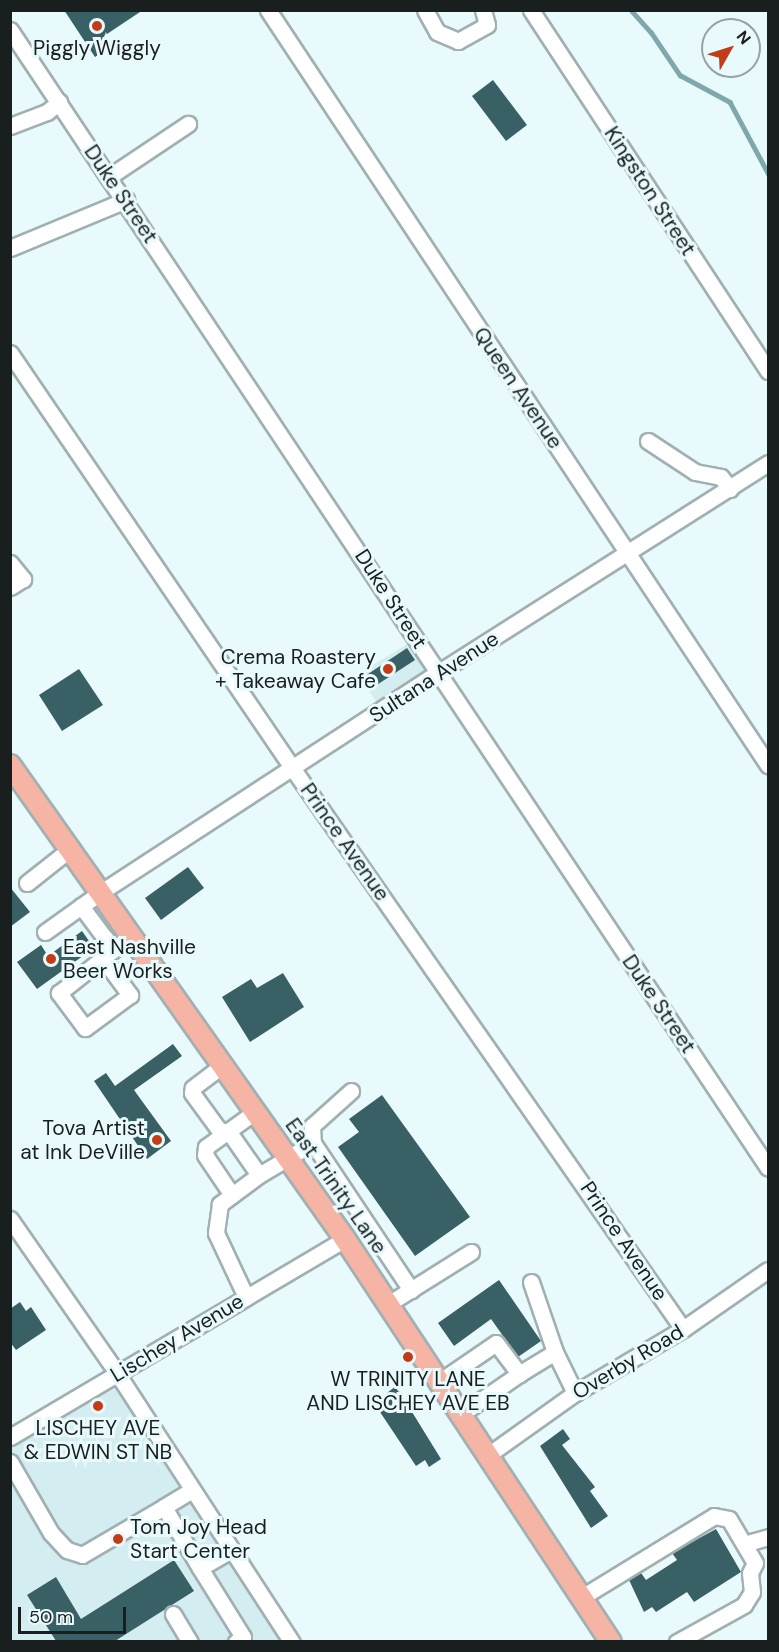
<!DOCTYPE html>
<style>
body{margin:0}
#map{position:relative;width:779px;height:1652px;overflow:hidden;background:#e9fafc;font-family:"DM Sans",sans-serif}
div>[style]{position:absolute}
.built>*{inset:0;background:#d3edf0}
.stream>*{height:4.5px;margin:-2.25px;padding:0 2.25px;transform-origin:2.25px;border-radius:2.25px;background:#7fa8ad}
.building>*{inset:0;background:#396065}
.roads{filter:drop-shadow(2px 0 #a1b0b2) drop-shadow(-2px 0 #a1b0b2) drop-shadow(0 2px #a1b0b2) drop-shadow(0 -2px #a1b0b2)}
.minor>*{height:15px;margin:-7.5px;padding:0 7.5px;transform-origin:7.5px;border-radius:7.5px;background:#fff}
.major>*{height:20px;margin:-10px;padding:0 10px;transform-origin:10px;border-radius:10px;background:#f6b5a4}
.dots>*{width:16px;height:16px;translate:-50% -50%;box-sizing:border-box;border:3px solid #e9fafc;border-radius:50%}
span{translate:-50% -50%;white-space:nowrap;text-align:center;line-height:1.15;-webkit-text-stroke:6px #e9fafc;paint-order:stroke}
.poi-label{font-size:21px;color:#191e1f}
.right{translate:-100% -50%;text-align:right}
.left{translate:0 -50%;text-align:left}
.street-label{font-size:21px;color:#191e1f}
.frame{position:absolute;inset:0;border:12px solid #191e1f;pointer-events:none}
.north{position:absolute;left:701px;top:18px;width:60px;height:60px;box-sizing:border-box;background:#e9fafc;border:2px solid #96a2a4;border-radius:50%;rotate:51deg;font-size:16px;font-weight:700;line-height:24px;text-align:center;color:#191e1f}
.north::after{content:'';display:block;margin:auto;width:21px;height:27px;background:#c43b17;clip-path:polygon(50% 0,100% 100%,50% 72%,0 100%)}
.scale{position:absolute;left:18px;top:1607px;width:108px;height:27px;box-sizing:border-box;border:3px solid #191e1f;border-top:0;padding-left:8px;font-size:18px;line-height:21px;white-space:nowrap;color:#191e1f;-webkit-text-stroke:4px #e9fafc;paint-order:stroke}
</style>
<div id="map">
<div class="built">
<i style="clip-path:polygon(417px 638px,439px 672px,382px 711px,358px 674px)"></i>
<i style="clip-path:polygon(117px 1373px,293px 1641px,11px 1641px,10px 1437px)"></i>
</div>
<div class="stream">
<i style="left:631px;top:10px;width:30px;rotate:48deg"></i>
<i style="left:651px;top:32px;width:52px;rotate:56deg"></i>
<i style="left:680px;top:75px;width:57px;rotate:28.4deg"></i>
<i style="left:730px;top:102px;width:81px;rotate:61.8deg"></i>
</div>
<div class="building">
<i style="clip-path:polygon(64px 10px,143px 10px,104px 36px,111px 46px,95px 57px)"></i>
<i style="clip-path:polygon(493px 80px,527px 125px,506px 141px,472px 96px)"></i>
<i style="clip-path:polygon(407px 648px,415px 660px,369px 690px,362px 678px)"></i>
<i style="clip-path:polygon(79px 669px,103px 705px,62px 731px,39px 695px)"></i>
<i style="clip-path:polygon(188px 867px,204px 888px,161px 920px,145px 898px)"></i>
<i style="clip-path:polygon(10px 887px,30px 912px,10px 927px)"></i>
<i style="clip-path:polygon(82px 931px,94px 948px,37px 989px,17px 962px,41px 945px,48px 956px)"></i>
<i style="clip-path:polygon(283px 973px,304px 1007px,250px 1042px,222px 997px,251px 979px,257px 988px)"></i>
<i style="clip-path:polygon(173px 1044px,182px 1056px,134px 1090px,171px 1141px,147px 1159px,94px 1081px,106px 1073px,115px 1086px)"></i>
<i style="clip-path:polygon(382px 1095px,470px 1217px,415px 1256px,338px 1147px,359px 1132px,349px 1119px)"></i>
<i style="clip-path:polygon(499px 1280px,541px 1341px,518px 1357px,491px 1319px,454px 1346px,438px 1323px)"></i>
<i style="clip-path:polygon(20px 1302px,26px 1311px,31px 1307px,46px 1330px,16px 1350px,10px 1342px,10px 1309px)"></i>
<i style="clip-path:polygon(396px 1386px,441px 1459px,429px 1467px,425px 1460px,416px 1466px,374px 1403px)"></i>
<i style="clip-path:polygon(563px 1429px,570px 1439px,562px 1445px,595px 1487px,590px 1491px,608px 1516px,591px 1528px,540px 1446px)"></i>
<i style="clip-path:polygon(716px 1529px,741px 1572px,694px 1602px,687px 1592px,656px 1612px,652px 1607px,644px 1612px,629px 1580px,641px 1573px,646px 1580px,677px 1560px,672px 1553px)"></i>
<i style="clip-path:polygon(174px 1560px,194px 1591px,115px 1641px,56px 1641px,27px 1595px,56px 1577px,81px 1619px)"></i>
</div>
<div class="roads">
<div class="minor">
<i style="left:268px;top:10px;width:906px;rotate:56.49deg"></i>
<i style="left:425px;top:10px;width:25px;rotate:61deg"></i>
<i style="left:437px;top:32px;width:23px;rotate:23deg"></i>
<i style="left:458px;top:41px;width:33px;rotate:-29deg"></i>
<i style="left:487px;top:25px;width:16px;rotate:-105deg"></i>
<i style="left:531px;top:10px;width:432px;rotate:56.7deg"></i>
<i style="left:10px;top:30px;width:1367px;rotate:56.33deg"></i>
<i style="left:10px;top:126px;width:40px;rotate:-21deg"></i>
<i style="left:47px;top:112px;width:16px;rotate:-40deg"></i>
<i style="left:110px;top:176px;width:94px;rotate:-33.7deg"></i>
<i style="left:10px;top:248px;width:126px;rotate:-22.5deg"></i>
<i style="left:10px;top:353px;width:503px;rotate:55.77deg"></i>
<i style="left:293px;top:769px;width:682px;rotate:55.15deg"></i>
<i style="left:648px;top:441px;width:56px;rotate:33.4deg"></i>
<i style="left:695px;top:472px;width:26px;rotate:11deg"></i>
<i style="left:721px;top:477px;width:15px;rotate:53deg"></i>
<i style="left:10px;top:563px;width:21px;rotate:51deg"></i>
<i style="left:23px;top:579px;width:15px;rotate:148deg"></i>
<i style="left:27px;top:883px;width:55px;rotate:-38.3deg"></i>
<i style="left:81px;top:906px;width:54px;rotate:53.3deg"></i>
<i style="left:45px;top:932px;width:69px;rotate:-35.5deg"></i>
<i style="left:101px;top:892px;width:403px;rotate:-33.1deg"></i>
<i style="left:439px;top:672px;width:390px;rotate:-32.4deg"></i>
<i style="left:104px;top:960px;width:44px;rotate:53.4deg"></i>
<i style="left:130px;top:995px;width:56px;rotate:143.7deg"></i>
<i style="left:85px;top:1028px;width:44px;rotate:-126.6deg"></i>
<i style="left:59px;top:993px;width:93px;rotate:-38.5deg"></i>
<i style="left:223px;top:1065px;width:38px;rotate:143deg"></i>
<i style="left:193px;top:1088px;width:5px;rotate:101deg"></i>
<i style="left:192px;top:1093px;width:46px;rotate:53.9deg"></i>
<i style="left:219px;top:1130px;width:10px;rotate:11deg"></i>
<i style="left:229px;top:1132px;width:52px;rotate:55.1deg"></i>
<i style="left:259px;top:1175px;width:49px;rotate:143.4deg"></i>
<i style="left:220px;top:1204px;width:29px;rotate:98deg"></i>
<i style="left:216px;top:1233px;width:71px;rotate:64.9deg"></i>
<i style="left:351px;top:1091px;width:52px;rotate:138.1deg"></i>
<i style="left:312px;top:1126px;width:17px;rotate:87deg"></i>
<i style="left:313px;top:1143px;width:177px;rotate:56.3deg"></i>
<i style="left:259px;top:1175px;width:63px;rotate:-30.7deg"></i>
<i style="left:232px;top:1195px;width:48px;rotate:-124deg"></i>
<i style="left:205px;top:1155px;width:8px;rotate:-83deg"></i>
<i style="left:206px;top:1147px;width:62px;rotate:-35.8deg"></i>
<i style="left:10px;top:1219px;width:188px;rotate:55.2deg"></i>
<i style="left:117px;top:1373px;width:321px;rotate:57deg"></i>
<i style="left:531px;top:1282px;width:74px;rotate:71.1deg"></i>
<i style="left:555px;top:1352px;width:46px;rotate:64deg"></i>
<i style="left:388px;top:1304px;width:98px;rotate:-32.1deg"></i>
<i style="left:519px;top:1374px;width:42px;rotate:-31.4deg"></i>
<i style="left:439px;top:1382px;width:69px;rotate:-34.4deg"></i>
<i style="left:496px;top:1343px;width:39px;rotate:53deg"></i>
<i style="left:519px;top:1374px;width:70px;rotate:145.4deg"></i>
<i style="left:10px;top:1437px;width:389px;rotate:-30.6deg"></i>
<i style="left:488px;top:1455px;width:107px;rotate:-35.5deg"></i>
<i style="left:575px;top:1393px;width:126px;rotate:-30.7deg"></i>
<i style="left:683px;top:1329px;width:103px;rotate:-34.8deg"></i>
<i style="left:10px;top:1462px;width:82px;rotate:60deg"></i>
<i style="left:51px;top:1533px;width:23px;rotate:47deg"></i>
<i style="left:67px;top:1550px;width:16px;rotate:18deg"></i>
<i style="left:82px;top:1555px;width:95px;rotate:-30.3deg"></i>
<i style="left:192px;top:1490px;width:33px;rotate:149deg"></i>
<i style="left:164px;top:1507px;width:71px;rotate:59.5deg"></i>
<i style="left:200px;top:1568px;width:36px;rotate:-30deg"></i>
<i style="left:744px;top:1544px;width:25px;rotate:-16deg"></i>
<i style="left:200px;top:1568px;width:81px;rotate:58.1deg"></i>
<i style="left:243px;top:1637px;width:9px;rotate:144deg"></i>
<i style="left:582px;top:1597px;width:155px;rotate:-31.5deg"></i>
<i style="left:714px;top:1516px;width:15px;rotate:11deg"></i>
<i style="left:729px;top:1519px;width:51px;rotate:59.4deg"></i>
<i style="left:755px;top:1563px;width:11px;rotate:117deg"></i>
<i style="left:750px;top:1573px;width:19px;rotate:84deg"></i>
<i style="left:752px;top:1592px;width:15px;rotate:122deg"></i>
<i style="left:744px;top:1605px;width:77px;rotate:151.1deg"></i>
<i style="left:173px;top:1614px;width:33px;rotate:59deg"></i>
</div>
<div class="major">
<i style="left:10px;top:765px;width:580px;rotate:54.75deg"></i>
<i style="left:345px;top:1239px;width:483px;rotate:56.6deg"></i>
</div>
</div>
<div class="dots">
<i style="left:97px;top:26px;background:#c43b17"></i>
<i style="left:388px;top:669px;background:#c43b17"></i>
<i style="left:51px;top:959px;background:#c43b17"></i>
<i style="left:157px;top:1140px;background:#c43b17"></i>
<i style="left:408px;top:1357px;background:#c43b17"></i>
<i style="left:98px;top:1406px;background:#c43b17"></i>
<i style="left:118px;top:1539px;background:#c43b17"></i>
</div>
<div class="poi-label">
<span style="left:97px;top:48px">Piggly Wiggly</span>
<span class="right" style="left:376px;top:669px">Crema Roastery<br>+ Takeaway Cafe</span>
<span class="left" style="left:63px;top:959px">East Nashville<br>Beer Works</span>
<span class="right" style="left:145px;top:1140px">Tova Artist<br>at Ink DeVille</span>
<span style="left:408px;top:1391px">W TRINITY LANE<br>AND LISCHEY AVE EB</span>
<span style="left:98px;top:1440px">LISCHEY AVE<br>&amp; EDWIN ST NB</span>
<span class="left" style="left:130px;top:1539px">Tom Joy Head<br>Start Center</span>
</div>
<div class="street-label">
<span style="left:650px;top:191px;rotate:57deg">Kingston Street</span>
<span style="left:121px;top:194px;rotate:56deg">Duke Street</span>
<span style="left:518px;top:388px;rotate:56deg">Queen Avenue</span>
<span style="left:391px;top:599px;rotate:57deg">Duke Street</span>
<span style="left:434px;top:677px;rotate:-33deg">Sultana Avenue</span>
<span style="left:345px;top:842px;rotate:55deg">Prince Avenue</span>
<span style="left:659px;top:1004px;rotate:56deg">Duke Street</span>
<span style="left:336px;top:1186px;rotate:55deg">East Trinity Lane</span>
<span style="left:624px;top:1241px;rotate:56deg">Prince Avenue</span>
<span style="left:177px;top:1338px;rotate:-31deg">Lischey Avenue</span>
<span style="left:628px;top:1362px;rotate:-31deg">Overby Road</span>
</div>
<div class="frame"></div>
<div class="north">N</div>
<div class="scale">50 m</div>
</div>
